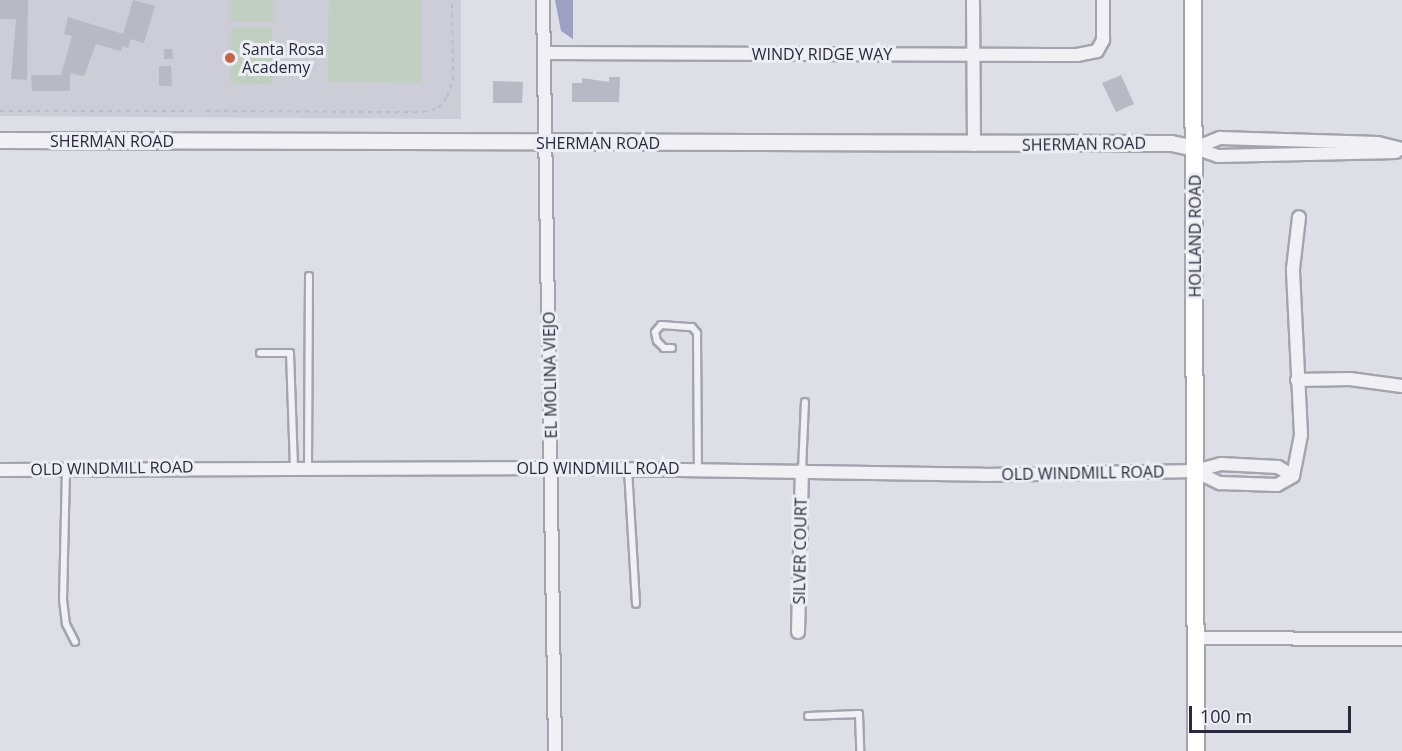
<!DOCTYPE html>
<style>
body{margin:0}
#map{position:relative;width:1402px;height:751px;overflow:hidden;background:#dedee6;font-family:"Open Sans",sans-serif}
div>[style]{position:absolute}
.built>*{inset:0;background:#cccdd7}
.green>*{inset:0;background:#c0cfc1}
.water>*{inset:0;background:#9ca1c3}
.building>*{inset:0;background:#b9b9c5}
.path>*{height:2px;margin-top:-1px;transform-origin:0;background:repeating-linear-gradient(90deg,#bcbcc5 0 4.5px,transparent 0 9px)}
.roads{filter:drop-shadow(2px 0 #a4a4af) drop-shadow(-2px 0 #a4a4af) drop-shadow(0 2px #a4a4af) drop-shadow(0 -2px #a4a4af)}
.service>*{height:6px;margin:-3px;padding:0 3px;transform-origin:3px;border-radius:3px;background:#f0f0f5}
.minor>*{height:12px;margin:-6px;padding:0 6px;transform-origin:6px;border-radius:6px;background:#f0f0f5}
.tertiary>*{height:15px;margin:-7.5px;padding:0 7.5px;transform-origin:7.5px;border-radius:7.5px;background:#f0f0f5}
.secondary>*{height:16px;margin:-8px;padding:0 8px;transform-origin:8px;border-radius:8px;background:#fff}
.dots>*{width:16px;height:16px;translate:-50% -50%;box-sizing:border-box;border:3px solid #edeef4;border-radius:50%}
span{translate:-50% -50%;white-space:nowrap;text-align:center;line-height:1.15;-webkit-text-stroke:6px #edeef4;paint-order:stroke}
.poi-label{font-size:16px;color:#29293b}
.left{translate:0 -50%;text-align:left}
.street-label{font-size:16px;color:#29293b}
.scale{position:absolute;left:1189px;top:706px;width:162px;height:27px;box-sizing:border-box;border:3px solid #29293b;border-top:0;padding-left:8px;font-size:18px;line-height:21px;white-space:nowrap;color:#29293b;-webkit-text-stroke:4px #edeef4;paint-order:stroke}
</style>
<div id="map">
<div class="built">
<i style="clip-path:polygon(0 0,461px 0,461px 119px,0 116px)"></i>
</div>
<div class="green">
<i style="clip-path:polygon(231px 0,273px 0,273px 22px,231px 22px)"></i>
<i style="clip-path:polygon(329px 0,422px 0,421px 83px,328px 82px)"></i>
<i style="clip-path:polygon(231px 28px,272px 28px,272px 53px,231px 53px)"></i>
<i style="clip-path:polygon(230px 58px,272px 58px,272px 84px,231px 83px)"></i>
</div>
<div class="water">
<i style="clip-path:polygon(555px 0,573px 0,573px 39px,561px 31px)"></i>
</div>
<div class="building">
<i style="clip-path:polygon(0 0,28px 0,27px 80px,11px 79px,16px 19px,0 19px)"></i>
<i style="clip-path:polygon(133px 0,155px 6px,144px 43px,131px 39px,128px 48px,123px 46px,121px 51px,96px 44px,84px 76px,70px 73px,70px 91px,32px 91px,31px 75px,61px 75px,72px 36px,64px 34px,68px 17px,123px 34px)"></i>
<i style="clip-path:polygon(164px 49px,172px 49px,173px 59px,164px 59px)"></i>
<i style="clip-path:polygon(159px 66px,171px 66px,172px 86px,159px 86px)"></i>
<i style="clip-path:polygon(1121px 75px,1134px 104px,1116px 112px,1102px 83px)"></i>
<i style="clip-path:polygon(609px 77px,620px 77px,619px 102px,572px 102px,572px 83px,582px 83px,582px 78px,609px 82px)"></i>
<i style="clip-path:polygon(493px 81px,523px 82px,522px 103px,493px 103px)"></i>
</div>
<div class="path">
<i style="left:0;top:111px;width:192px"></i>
<i style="left:206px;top:111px;width:217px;rotate:0.3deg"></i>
<i style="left:423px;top:112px;width:16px;rotate:-15deg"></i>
<i style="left:438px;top:108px;width:14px;rotate:-51deg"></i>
<i style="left:447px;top:97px;width:18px;rotate:-71deg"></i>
<i style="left:453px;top:80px;width:80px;rotate:-90.7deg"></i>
</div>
<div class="roads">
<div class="service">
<i style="left:672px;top:348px;width:8px;rotate:180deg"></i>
<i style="left:664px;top:348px;width:10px;rotate:-135deg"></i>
<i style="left:657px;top:341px;width:9px;rotate:-103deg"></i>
<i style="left:655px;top:332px;width:9px;rotate:-49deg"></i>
<i style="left:661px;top:325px;width:31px;rotate:4deg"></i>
<i style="left:692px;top:327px;width:8px;rotate:50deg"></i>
<i style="left:697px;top:333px;width:136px;rotate:89.6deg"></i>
<i style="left:260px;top:353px;width:30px"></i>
<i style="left:290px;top:353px;width:115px;rotate:88deg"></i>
<i style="left:308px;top:467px;width:191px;rotate:-89.7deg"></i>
<i style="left:66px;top:469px;width:131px;rotate:91.3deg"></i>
<i style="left:63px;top:600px;width:24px;rotate:83deg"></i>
<i style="left:66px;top:624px;width:20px;rotate:63deg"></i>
<i style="left:628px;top:469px;width:135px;rotate:86.6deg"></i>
<i style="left:802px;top:470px;width:68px;rotate:-87.5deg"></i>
<i style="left:808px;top:716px;width:51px;rotate:-2.2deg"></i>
<i style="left:859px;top:714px;width:37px;rotate:88deg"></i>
</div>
<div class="minor">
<i style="left:543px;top:0;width:751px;rotate:89.08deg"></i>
<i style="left:973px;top:0;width:145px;rotate:89.6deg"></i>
<i style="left:546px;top:53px;width:531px;rotate:0.22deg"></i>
<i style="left:1077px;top:55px;width:20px;rotate:-11deg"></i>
<i style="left:1097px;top:51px;width:13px;rotate:-61deg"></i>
<i style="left:1103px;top:40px;width:40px;rotate:-90deg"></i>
<i style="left:1195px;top:148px;width:27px;rotate:-22deg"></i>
<i style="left:1220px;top:138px;width:158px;rotate:1.8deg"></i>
<i style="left:1378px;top:143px;width:25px;rotate:14deg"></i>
<i style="left:1195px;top:148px;width:24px;rotate:19deg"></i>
<i style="left:1218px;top:156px;width:178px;rotate:-1.3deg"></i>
<i style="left:1297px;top:380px;width:53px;rotate:-1.1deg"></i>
<i style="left:1350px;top:379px;width:52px;rotate:7.7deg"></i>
<i style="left:0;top:470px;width:552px;rotate:-0.21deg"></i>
<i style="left:552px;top:468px;width:432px;rotate:0.9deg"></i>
<i style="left:984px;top:475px;width:211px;rotate:-1.1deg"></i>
<i style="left:1195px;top:471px;width:27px;rotate:-15deg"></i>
<i style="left:1221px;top:464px;width:57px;rotate:3deg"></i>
<i style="left:1278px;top:467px;width:17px;rotate:31deg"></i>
<i style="left:1195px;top:471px;width:28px;rotate:26deg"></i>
<i style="left:1220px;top:483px;width:57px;rotate:2deg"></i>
<i style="left:1277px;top:485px;width:18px;rotate:-29deg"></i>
<i style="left:1293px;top:476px;width:42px;rotate:-79deg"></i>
<i style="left:1301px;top:435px;width:166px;rotate:-92.8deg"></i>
<i style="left:1293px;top:269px;width:52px;rotate:-83.4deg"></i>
<i style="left:798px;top:632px;width:162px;rotate:-88.6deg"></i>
<i style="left:1195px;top:638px;width:207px;rotate:0.3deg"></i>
</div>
<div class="tertiary">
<i style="left:0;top:140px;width:1171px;rotate:0.15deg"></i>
<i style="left:1171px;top:143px;width:25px;rotate:12deg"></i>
</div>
<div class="secondary">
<i style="left:1193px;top:0;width:751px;rotate:89.77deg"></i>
</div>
</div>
<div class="dots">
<i style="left:230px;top:58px;background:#c1634d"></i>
</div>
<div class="poi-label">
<span class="left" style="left:242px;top:58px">Santa Rosa<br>Academy</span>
</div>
<div class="street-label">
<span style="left:822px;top:54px">WINDY RIDGE WAY</span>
<span style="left:112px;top:141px">SHERMAN ROAD</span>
<span style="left:598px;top:143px">SHERMAN ROAD</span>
<span style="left:1084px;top:144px;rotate:-1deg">SHERMAN ROAD</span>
<span style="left:1195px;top:236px;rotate:-90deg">HOLLAND ROAD</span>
<span style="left:550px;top:375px;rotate:-91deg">EL MOLINA VIEJO</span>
<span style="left:112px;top:468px;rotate:-1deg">OLD WINDMILL ROAD</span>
<span style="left:598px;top:468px">OLD WINDMILL ROAD</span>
<span style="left:1083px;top:473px;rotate:-1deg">OLD WINDMILL ROAD</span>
<span style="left:800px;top:551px;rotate:-89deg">SILVER COURT</span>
</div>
<div class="scale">100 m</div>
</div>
